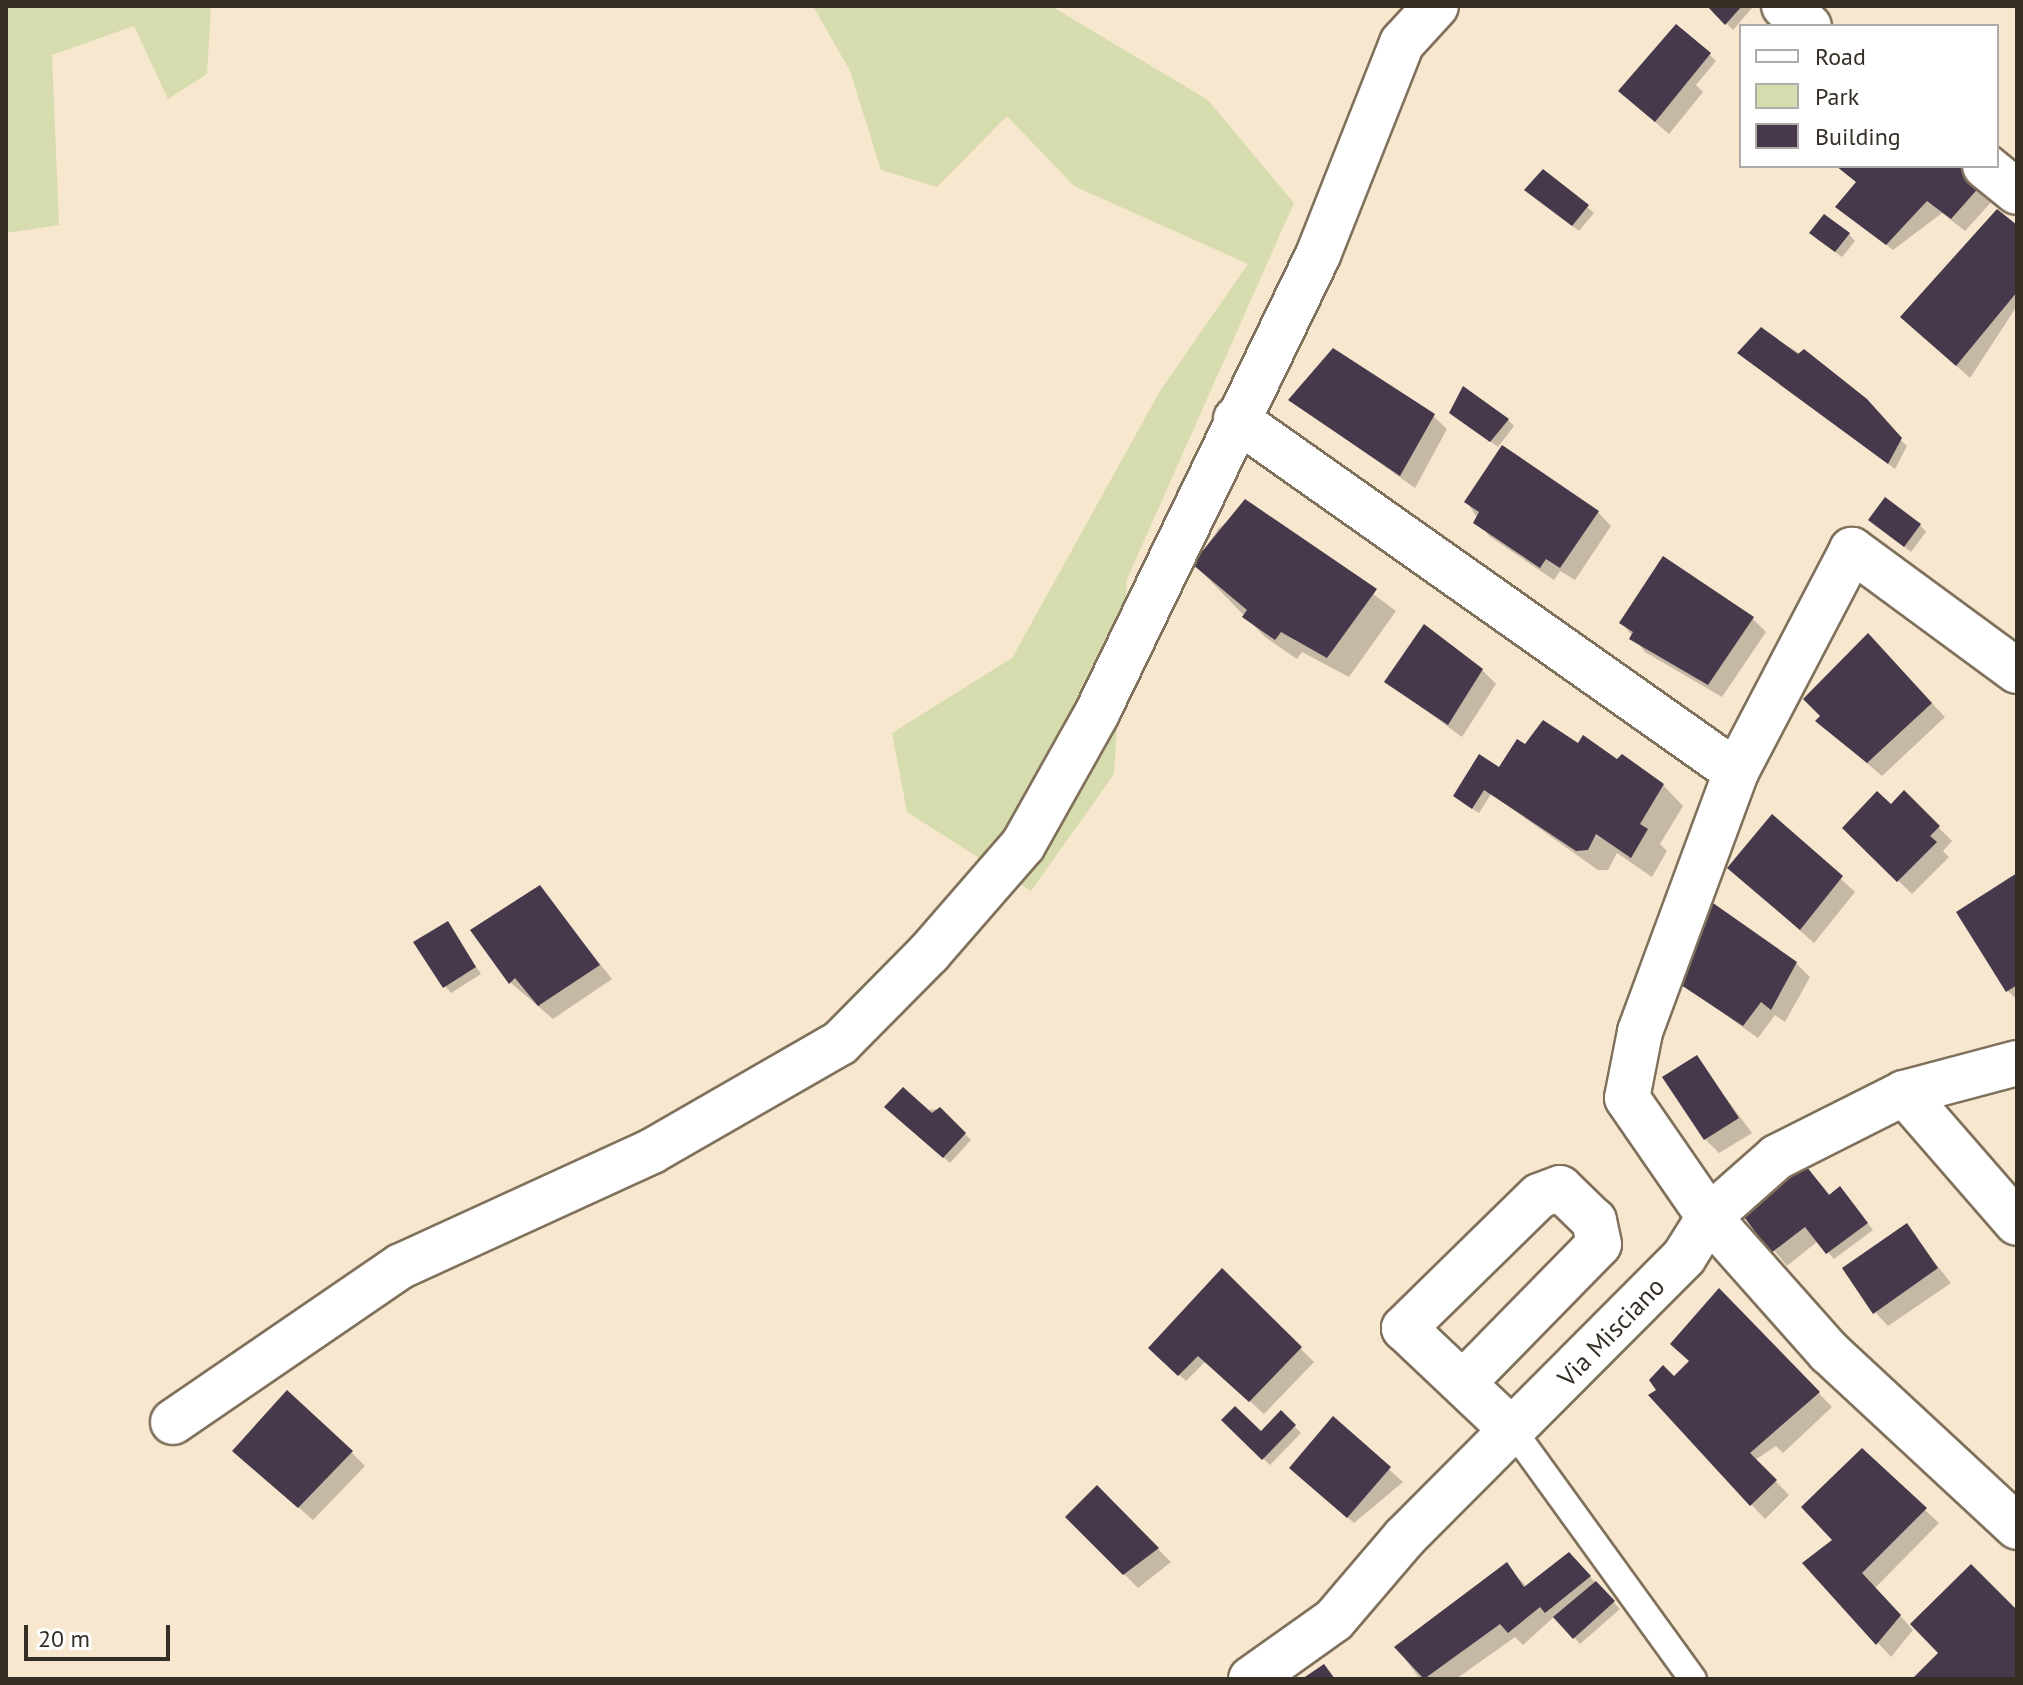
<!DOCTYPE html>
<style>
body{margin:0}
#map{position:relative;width:2023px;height:1685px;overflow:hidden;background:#f7e7cf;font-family:"PT Sans",sans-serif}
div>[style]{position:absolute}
.green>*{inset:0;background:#d7dcae}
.shadow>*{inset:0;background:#0003}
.building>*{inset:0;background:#46394c}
.roads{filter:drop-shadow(2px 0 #80715c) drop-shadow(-2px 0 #80715c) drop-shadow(0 2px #80715c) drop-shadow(0 -2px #80715c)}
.service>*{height:26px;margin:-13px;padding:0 13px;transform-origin:13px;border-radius:13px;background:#fff}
.minor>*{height:44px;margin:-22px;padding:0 22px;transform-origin:22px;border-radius:22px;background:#fff}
span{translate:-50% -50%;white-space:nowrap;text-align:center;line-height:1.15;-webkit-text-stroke:8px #fff;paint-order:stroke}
.street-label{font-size:26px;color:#342e25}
.frame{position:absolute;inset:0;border:8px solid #342e25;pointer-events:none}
.legend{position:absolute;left:1739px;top:24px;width:260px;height:144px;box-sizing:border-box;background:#fff;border:2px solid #aeaba8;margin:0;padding:10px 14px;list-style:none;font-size:24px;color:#342e25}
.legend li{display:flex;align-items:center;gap:16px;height:40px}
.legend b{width:40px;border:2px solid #aeaba8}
.scale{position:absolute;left:24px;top:1625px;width:146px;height:36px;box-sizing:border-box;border:4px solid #342e25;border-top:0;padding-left:10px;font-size:24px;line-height:28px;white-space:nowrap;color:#342e25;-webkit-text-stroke:6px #fff;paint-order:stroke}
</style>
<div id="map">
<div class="green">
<i style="clip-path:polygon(6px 6px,211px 6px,207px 74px,168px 99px,134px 26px,52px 55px,59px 225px,6px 233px)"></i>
<i style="clip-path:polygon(813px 6px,1051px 6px,1208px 100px,1294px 203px,1127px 579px,1114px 774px,1031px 891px,907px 812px,892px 733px,1012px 658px,1160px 391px,1248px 264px,1074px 186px,1007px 116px,937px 187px,881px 170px,850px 71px)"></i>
</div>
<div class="shadow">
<i style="clip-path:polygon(1709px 6px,1750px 6px,1752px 8px,1733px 30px)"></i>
<i style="clip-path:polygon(1709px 54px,1716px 61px,1696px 85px,1703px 92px,1669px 134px,1635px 105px)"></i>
<i style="clip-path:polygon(1837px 166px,1955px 166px,1994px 199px,1965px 231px,1942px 213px,1893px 250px,1844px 213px,1858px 183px)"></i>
<i style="clip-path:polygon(1526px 190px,1587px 207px,1594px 213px,1579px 231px)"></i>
<i style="clip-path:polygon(2017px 228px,2017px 306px,1970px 378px,1916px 330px)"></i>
<i style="clip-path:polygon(1849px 234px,1855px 241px,1842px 257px,1817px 239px)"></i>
<i style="clip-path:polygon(1761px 330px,1827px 370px,1907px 446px,1895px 469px,1740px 353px)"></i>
<i style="clip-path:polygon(1291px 400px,1433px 416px,1447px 429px,1415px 488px)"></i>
<i style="clip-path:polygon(1451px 413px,1508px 420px,1514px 426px,1498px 447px)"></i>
<i style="clip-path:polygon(1467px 502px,1598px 512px,1611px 526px,1575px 580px,1560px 571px,1554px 580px,1489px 536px)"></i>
<i style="clip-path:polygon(1251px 503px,1396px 611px,1349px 677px,1302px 652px,1297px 659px,1265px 637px,1194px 564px,1219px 528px)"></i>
<i style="clip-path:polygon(1920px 525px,1926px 532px,1911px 552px,1877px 526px)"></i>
<i style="clip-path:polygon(1752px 618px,1766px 632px,1722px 697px,1645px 652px,1622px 623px)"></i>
<i style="clip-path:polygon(1881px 650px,1945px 717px,1882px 776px,1818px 721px)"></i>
<i style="clip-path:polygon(1482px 670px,1496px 684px,1462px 737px,1387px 682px)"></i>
<i style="clip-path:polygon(1579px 746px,1663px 785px,1683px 806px,1660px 844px,1667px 851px,1652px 877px,1617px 853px,1608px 870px,1598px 870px,1491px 794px,1479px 813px,1462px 802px,1525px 747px)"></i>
<i style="clip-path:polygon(1904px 793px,1952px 841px,1943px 851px,1949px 857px,1912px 894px,1844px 828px,1891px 807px)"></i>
<i style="clip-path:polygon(1772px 816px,1855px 892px,1814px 943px,1729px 868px)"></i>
<i style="clip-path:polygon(2017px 875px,2017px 1000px,2008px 991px)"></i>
<i style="clip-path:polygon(540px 888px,612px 979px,553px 1019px,511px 983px,473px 931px)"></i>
<i style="clip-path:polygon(452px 931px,481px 974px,451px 993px,445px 986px)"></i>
<i style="clip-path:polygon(1796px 963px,1810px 977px,1785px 1022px,1775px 1015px,1758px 1038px,1675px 979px)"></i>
<i style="clip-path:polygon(1696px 1058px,1752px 1133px,1719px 1153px,1705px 1139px)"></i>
<i style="clip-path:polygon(940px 1109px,971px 1140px,950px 1163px,893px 1113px)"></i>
<i style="clip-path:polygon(1799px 1159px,1831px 1196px,1846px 1195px,1873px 1230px,1834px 1259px,1818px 1241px,1787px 1266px,1738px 1206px)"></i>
<i style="clip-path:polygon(1906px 1226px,1951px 1283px,1888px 1326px,1875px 1312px)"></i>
<i style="clip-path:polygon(1222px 1271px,1314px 1362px,1264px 1414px,1206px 1361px,1186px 1381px,1157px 1355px)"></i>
<i style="clip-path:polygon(1720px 1291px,1832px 1407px,1783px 1453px,1776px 1446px,1755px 1460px,1789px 1495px,1765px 1519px,1651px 1396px,1691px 1362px)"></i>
<i style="clip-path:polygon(1281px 1413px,1301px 1433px,1270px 1465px,1223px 1420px,1261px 1433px)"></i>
<i style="clip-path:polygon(1333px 1419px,1403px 1482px,1354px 1523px,1298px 1474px)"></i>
<i style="clip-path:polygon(234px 1451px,351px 1452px,365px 1466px,313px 1520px)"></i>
<i style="clip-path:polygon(1862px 1451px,1939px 1523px,1875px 1588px,1913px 1630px,1891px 1657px,1805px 1564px,1835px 1540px)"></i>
<i style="clip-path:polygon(1097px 1488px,1171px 1562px,1138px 1588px,1068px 1517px)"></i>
<i style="clip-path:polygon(1569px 1554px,1620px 1609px,1580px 1644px,1555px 1616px,1523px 1645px,1515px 1637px,1456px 1679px,1420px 1679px,1397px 1648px,1506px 1565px,1527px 1587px)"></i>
</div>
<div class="building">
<i style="clip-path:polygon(1707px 6px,1742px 6px,1725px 25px)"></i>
<i style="clip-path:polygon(1676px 24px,1711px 53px,1655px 122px,1618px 91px)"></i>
<i style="clip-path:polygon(1836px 166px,1958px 166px,1982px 184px,1951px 219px,1927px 201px,1886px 245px,1835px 207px,1856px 182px)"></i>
<i style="clip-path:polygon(1543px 169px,1589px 205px,1572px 226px,1524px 190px)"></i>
<i style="clip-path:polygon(1997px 209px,2017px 225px,2017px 292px,1956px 366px,1900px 317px)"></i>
<i style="clip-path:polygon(1824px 214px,1850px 233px,1835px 252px,1809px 233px)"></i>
<i style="clip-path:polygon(1761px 327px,1798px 354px,1804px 349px,1867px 399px,1902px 438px,1888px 464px,1737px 353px)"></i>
<i style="clip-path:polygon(1333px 348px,1435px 414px,1400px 476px,1288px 400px)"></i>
<i style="clip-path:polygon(1463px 386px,1509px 419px,1490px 442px,1449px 413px)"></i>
<i style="clip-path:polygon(1502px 445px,1599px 511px,1560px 568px,1546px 559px,1540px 568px,1473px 523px,1479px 512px,1464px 502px)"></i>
<i style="clip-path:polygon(1885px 497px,1921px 524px,1904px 547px,1868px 520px)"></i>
<i style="clip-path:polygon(1245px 499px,1377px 589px,1327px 658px,1281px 632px,1275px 640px,1242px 617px,1247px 610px,1192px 564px)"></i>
<i style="clip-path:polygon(1663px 556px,1754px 617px,1708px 685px,1629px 639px,1633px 632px,1619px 623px)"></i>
<i style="clip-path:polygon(1424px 624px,1483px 669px,1448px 725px,1384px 682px)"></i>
<i style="clip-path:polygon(1868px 633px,1932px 703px,1867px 763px,1815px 721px,1820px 716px,1803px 699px)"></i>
<i style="clip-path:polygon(1543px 720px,1578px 743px,1583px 735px,1617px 759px,1622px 754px,1664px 784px,1640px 824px,1648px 829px,1631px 858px,1596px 834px,1588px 850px,1576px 851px,1484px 790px,1472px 809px,1453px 796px,1479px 754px,1499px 767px,1517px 739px,1525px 744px)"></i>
<i style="clip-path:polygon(1904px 790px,1940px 826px,1930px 836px,1937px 842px,1897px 882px,1842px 828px,1877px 791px,1891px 804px)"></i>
<i style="clip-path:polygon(1772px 814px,1843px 876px,1800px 930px,1727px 868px)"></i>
<i style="clip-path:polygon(2017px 873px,2017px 985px,2006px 992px,1956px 912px)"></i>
<i style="clip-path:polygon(540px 885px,600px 965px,538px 1006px,515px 978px,509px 984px,470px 930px)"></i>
<i style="clip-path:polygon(1713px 903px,1797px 962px,1771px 1010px,1761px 1002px,1743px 1026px,1672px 979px)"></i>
<i style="clip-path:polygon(448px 921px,476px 967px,443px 988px,413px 942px)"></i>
<i style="clip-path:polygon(1697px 1055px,1739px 1118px,1704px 1140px,1662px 1077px)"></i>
<i style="clip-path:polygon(903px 1087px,932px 1113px,940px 1107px,966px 1133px,943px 1158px,884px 1107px)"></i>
<i style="clip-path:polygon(1799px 1157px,1829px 1195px,1840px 1186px,1868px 1223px,1826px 1254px,1805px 1227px,1771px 1253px,1736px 1206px)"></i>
<i style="clip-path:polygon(1907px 1223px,1938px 1268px,1873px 1314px,1842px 1268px)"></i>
<i style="clip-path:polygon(1222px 1268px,1302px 1347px,1249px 1402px,1198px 1356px,1178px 1376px,1148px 1348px)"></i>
<i style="clip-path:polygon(1719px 1288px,1820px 1392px,1750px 1453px,1777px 1480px,1750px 1506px,1648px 1395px,1656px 1390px,1649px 1380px,1663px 1365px,1674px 1376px,1689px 1361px,1670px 1344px)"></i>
<i style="clip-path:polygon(287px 1390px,353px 1451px,298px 1508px,232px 1451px)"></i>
<i style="clip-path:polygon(1235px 1406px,1261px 1431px,1281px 1410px,1296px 1425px,1262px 1460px,1221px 1420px)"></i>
<i style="clip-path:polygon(1333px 1416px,1391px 1467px,1347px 1518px,1289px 1468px)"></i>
<i style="clip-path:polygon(1862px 1448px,1927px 1508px,1862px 1573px,1901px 1615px,1876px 1645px,1802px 1563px,1832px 1540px,1801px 1507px)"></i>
<i style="clip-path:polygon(1097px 1485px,1159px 1548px,1123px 1575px,1065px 1517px)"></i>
<i style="clip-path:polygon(1569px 1552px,1591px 1576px,1545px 1613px,1540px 1607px,1508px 1633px,1500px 1624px,1424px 1679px,1394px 1647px,1507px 1562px,1524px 1587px)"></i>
<i style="clip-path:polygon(1971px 1564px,2017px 1610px,2017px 1679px,1912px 1679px,1938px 1653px,1910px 1624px)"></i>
<i style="clip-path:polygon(1596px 1581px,1615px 1601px,1573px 1639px,1553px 1617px)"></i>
<i style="clip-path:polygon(1324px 1664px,1335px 1679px,1302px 1679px)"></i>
</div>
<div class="roads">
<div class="service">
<i style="left:1514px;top:1432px;width:305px;rotate:54.1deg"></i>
</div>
<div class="minor">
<i style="left:1784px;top:6px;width:32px;rotate:39deg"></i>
<i style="left:1985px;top:166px;width:41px;rotate:39.1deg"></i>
<i style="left:1236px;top:419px;width:612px;rotate:35.22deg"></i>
<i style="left:2017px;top:671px;width:205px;rotate:-143.7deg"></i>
<i style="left:1852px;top:550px;width:250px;rotate:117.6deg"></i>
<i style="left:1736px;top:772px;width:277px;rotate:110.3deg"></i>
<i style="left:1640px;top:1032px;width:67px;rotate:101.1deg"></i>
<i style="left:1627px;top:1098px;width:145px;rotate:55.4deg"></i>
<i style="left:1709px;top:1217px;width:181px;rotate:48.4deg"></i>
<i style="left:1829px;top:1352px;width:257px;rotate:42.9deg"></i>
<i style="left:1904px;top:1093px;width:172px;rotate:49deg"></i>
<i style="left:1463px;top:1383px;width:194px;rotate:-45.6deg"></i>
<i style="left:1599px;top:1244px;width:24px;rotate:-102deg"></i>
<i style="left:1594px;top:1221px;width:47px;rotate:-135.9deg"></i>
<i style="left:1560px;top:1188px;width:22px;rotate:159deg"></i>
<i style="left:1539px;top:1196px;width:189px;rotate:135.6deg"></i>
<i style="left:1404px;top:1328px;width:151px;rotate:43.4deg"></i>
<i style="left:173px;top:1422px;width:276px;rotate:-34.4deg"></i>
<i style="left:401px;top:1266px;width:276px;rotate:-24.6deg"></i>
<i style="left:652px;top:1151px;width:217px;rotate:-29.9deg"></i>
<i style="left:840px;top:1043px;width:127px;rotate:-45.3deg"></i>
<i style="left:929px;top:953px;width:143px;rotate:-49deg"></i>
<i style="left:1023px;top:845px;width:151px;rotate:-60.7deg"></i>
<i style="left:1097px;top:713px;width:509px;rotate:-64.24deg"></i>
<i style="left:1318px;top:255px;width:228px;rotate:-68.4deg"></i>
<i style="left:1402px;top:43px;width:50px;rotate:-47.4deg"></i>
<i style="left:1251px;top:1679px;width:102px;rotate:-35.4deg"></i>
<i style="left:1334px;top:1620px;width:109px;rotate:-49.5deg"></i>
<i style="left:1405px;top:1537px;width:395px;rotate:-45.1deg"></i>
<i style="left:1684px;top:1257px;width:47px;rotate:-58deg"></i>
<i style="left:1709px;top:1217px;width:91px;rotate:-41.4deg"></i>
<i style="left:1777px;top:1157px;width:142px;rotate:-26.7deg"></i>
<i style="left:1904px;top:1093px;width:117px;rotate:-14.9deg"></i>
</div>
</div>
<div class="street-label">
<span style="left:1611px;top:1332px;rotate:-46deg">Via Misciano</span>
</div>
<div class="frame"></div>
<ul class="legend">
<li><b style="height:10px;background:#fff"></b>Road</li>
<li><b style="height:22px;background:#d7dcae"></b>Park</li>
<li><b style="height:22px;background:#46394c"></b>Building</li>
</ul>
<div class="scale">20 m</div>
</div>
